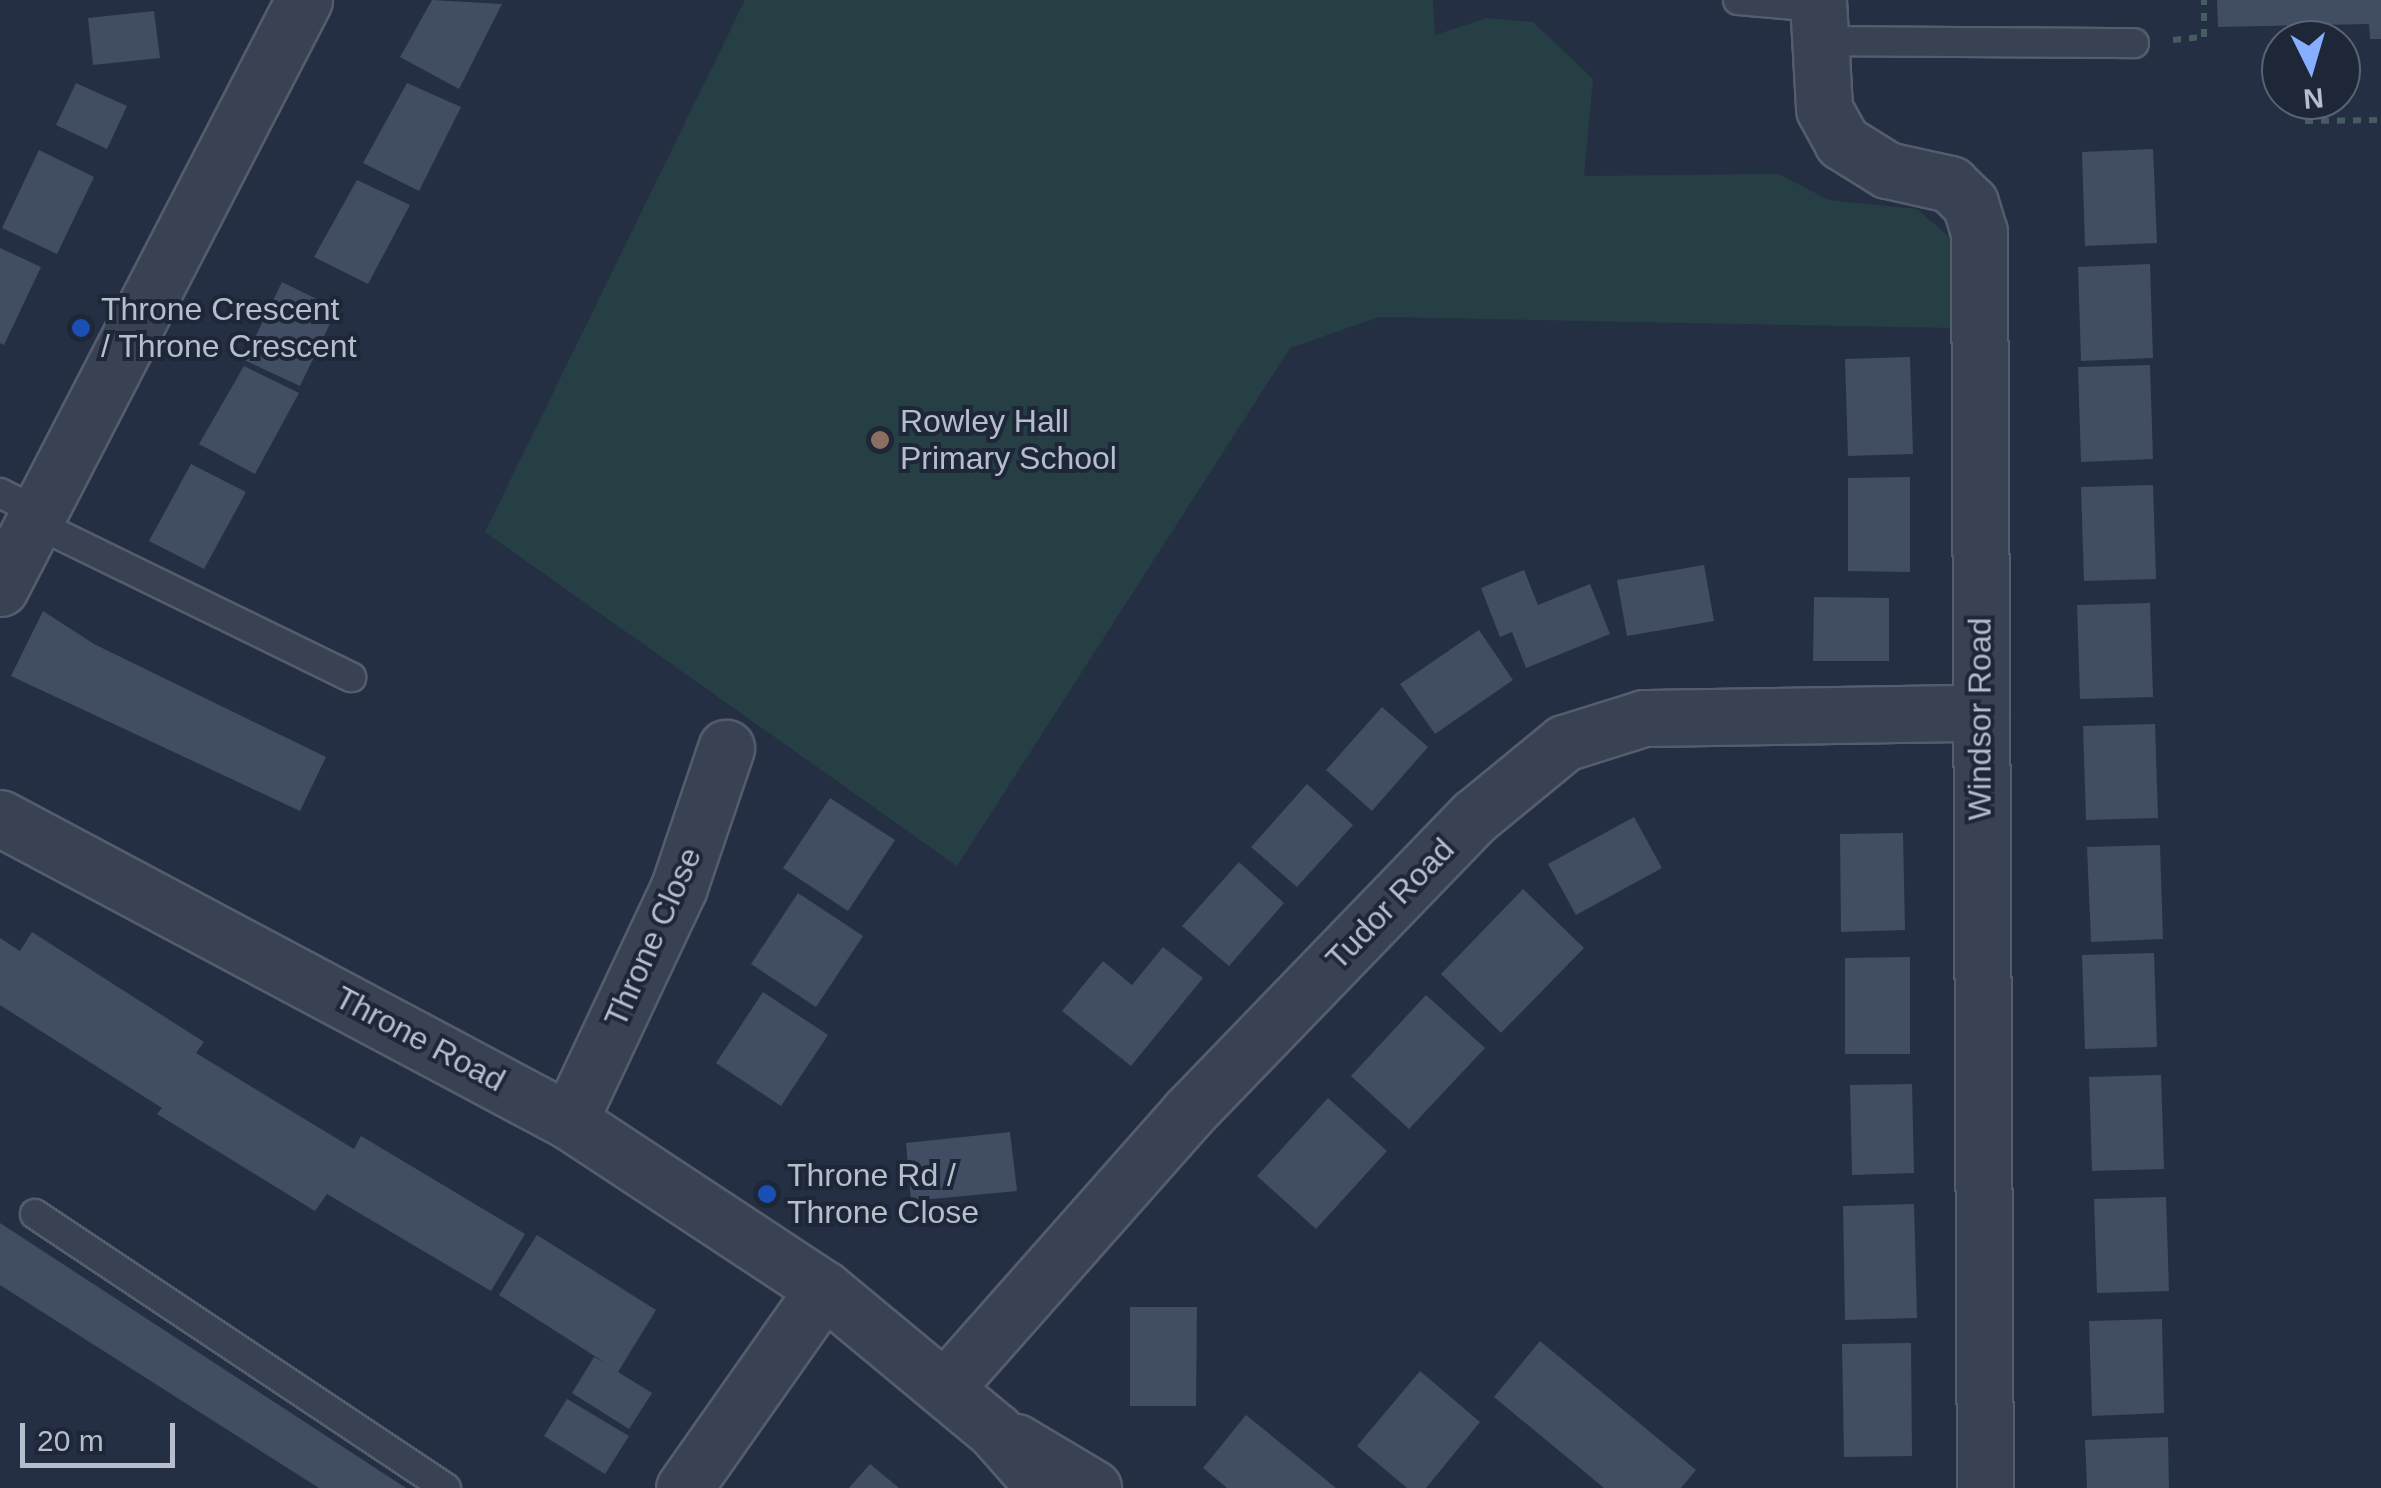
<!DOCTYPE html>
<style>
body{margin:0}
#map{position:relative;width:2381px;height:1488px;overflow:hidden;background:#242f43;font-family:Helvetica,sans-serif}
div>[style]{position:absolute}
.green>*{inset:0;background:#263f44}
.building>*{inset:0;background:#404d63}
.path>*{height:6px;margin-top:-3px;transform-origin:0;background:repeating-linear-gradient(90deg,#455c61 0 8px,transparent 0 16px)}
.roads{filter:drop-shadow(2px 0 #545d6d) drop-shadow(-2px 0 #545d6d) drop-shadow(0 2px #545d6d) drop-shadow(0 -2px #545d6d)}
.service>*{height:28px;margin:-14px;padding:0 14px;transform-origin:14px;border-radius:14px;background:#394253}
.minor>*{height:55px;margin:-27.5px;padding:0 27.5px;transform-origin:27.5px;border-radius:27.5px;background:#394253}
.tertiary>*{height:55px;margin:-27.5px;padding:0 27.5px;transform-origin:27.5px;border-radius:27.5px;background:#394253}
.dots>*{width:28px;height:28px;translate:-50% -50%;box-sizing:border-box;border:5px solid #1d2738;border-radius:50%}
span{translate:-50% -50%;white-space:nowrap;text-align:center;line-height:1.15;-webkit-text-stroke:8px #1d2738;paint-order:stroke}
.poi-label{font-size:32px;color:#b6bdcd}
.left{translate:0 -50%;text-align:left}
.street-label{font-size:32px;color:#b6bdcd}
.north{position:absolute;left:2261px;top:20px;width:100px;height:100px;box-sizing:border-box;background:#1d2738;border:2px solid #5a6374;border-radius:50%;rotate:175deg;font-size:28px;font-weight:700;line-height:40px;text-align:center;color:#b6bdcd}
.north::after{content:'';display:block;margin:auto;width:35px;height:45px;background:#88aeff;clip-path:polygon(50% 0,100% 100%,50% 72%,0 100%)}
.scale{position:absolute;left:20px;top:1423px;width:155px;height:45px;box-sizing:border-box;border:5px solid #b6bdcd;border-top:0;padding-left:12px;font-size:30px;line-height:35px;white-space:nowrap;color:#b6bdcd;-webkit-text-stroke:8px #1d2738;paint-order:stroke}
</style>
<div id="map">
<div class="green">
<i style="clip-path:polygon(745px 0,1433px 0,1435px 35px,1487px 18px,1533px 22px,1593px 79px,1584px 176px,1778px 174px,1829px 200px,1917px 209px,1954px 241px,1953px 328px,1379px 317px,1290px 348px,957px 866px,485px 532px)"></i>
</div>
<div class="building">
<i style="clip-path:polygon(432px 0,502px 4px,459px 89px,400px 57px)"></i>
<i style="clip-path:polygon(2217px 0,2381px 0,2381px 39px,2370px 39px,2369px 24px,2218px 27px)"></i>
<i style="clip-path:polygon(154px 11px,160px 58px,93px 65px,88px 18px)"></i>
<i style="clip-path:polygon(76px 83px,127px 106px,107px 149px,56px 125px)"></i>
<i style="clip-path:polygon(407px 83px,461px 107px,419px 191px,363px 163px)"></i>
<i style="clip-path:polygon(2153px 149px,2157px 243px,2085px 246px,2082px 152px)"></i>
<i style="clip-path:polygon(39px 150px,94px 177px,57px 254px,2px 228px)"></i>
<i style="clip-path:polygon(357px 180px,410px 205px,368px 284px,314px 257px)"></i>
<i style="clip-path:polygon(0 248px,41px 267px,4px 345px,0 343px)"></i>
<i style="clip-path:polygon(2150px 264px,2153px 358px,2081px 361px,2078px 267px)"></i>
<i style="clip-path:polygon(282px 282px,337px 309px,300px 386px,244px 360px)"></i>
<i style="clip-path:polygon(1910px 357px,1913px 454px,1848px 456px,1845px 359px)"></i>
<i style="clip-path:polygon(2150px 365px,2153px 459px,2081px 462px,2078px 367px)"></i>
<i style="clip-path:polygon(244px 366px,299px 393px,255px 474px,199px 444px)"></i>
<i style="clip-path:polygon(191px 464px,246px 492px,204px 569px,149px 541px)"></i>
<i style="clip-path:polygon(1910px 477px,1910px 572px,1848px 571px,1848px 478px)"></i>
<i style="clip-path:polygon(2153px 485px,2156px 579px,2084px 581px,2081px 487px)"></i>
<i style="clip-path:polygon(1704px 565px,1714px 621px,1627px 636px,1617px 580px)"></i>
<i style="clip-path:polygon(1524px 570px,1538px 605px,1590px 584px,1610px 634px,1526px 668px,1512px 632px,1500px 637px,1481px 588px)"></i>
<i style="clip-path:polygon(1814px 597px,1889px 598px,1889px 661px,1813px 661px)"></i>
<i style="clip-path:polygon(2150px 603px,2153px 697px,2080px 699px,2077px 605px)"></i>
<i style="clip-path:polygon(43px 611px,94px 644px,326px 757px,300px 811px,11px 676px)"></i>
<i style="clip-path:polygon(1479px 630px,1513px 680px,1435px 734px,1400px 684px)"></i>
<i style="clip-path:polygon(1382px 707px,1428px 747px,1372px 811px,1326px 770px)"></i>
<i style="clip-path:polygon(2155px 724px,2158px 818px,2086px 820px,2083px 726px)"></i>
<i style="clip-path:polygon(1307px 784px,1353px 825px,1297px 887px,1251px 847px)"></i>
<i style="clip-path:polygon(830px 798px,895px 840px,848px 911px,783px 868px)"></i>
<i style="clip-path:polygon(1634px 817px,1662px 868px,1576px 915px,1548px 864px)"></i>
<i style="clip-path:polygon(1903px 833px,1905px 930px,1841px 932px,1840px 834px)"></i>
<i style="clip-path:polygon(2160px 845px,2163px 939px,2091px 942px,2087px 847px)"></i>
<i style="clip-path:polygon(1239px 862px,1284px 903px,1229px 966px,1182px 926px)"></i>
<i style="clip-path:polygon(1523px 889px,1584px 948px,1501px 1033px,1441px 974px)"></i>
<i style="clip-path:polygon(798px 893px,863px 936px,816px 1007px,751px 964px)"></i>
<i style="clip-path:polygon(32px 932px,204px 1042px,196px 1053px,354px 1149px,361px 1136px,525px 1234px,491px 1291px,327px 1194px,315px 1211px,157px 1114px,162px 1108px,0 1005px,0 938px,20px 951px)"></i>
<i style="clip-path:polygon(1163px 947px,1203px 978px,1131px 1066px,1062px 1011px,1103px 961px,1132px 985px)"></i>
<i style="clip-path:polygon(2154px 953px,2157px 1047px,2085px 1049px,2082px 955px)"></i>
<i style="clip-path:polygon(1910px 957px,1910px 1054px,1845px 1054px,1845px 958px)"></i>
<i style="clip-path:polygon(763px 992px,828px 1035px,781px 1106px,716px 1063px)"></i>
<i style="clip-path:polygon(1426px 995px,1485px 1048px,1409px 1129px,1351px 1076px)"></i>
<i style="clip-path:polygon(2161px 1075px,2164px 1169px,2092px 1171px,2089px 1077px)"></i>
<i style="clip-path:polygon(1912px 1084px,1914px 1173px,1852px 1175px,1850px 1085px)"></i>
<i style="clip-path:polygon(1328px 1098px,1387px 1151px,1316px 1229px,1257px 1176px)"></i>
<i style="clip-path:polygon(1010px 1132px,1017px 1191px,911px 1201px,906px 1143px)"></i>
<i style="clip-path:polygon(2166px 1197px,2169px 1291px,2097px 1293px,2094px 1199px)"></i>
<i style="clip-path:polygon(1914px 1204px,1917px 1318px,1845px 1320px,1843px 1206px)"></i>
<i style="clip-path:polygon(0 1223px,406px 1488px,319px 1488px,0 1285px)"></i>
<i style="clip-path:polygon(537px 1235px,656px 1310px,618px 1372px,652px 1393px,629px 1429px,572px 1393px,594px 1357px,604px 1362px,499px 1295px)"></i>
<i style="clip-path:polygon(1130px 1307px,1197px 1307px,1196px 1406px,1130px 1406px)"></i>
<i style="clip-path:polygon(2162px 1319px,2164px 1413px,2092px 1416px,2089px 1321px)"></i>
<i style="clip-path:polygon(1540px 1341px,1696px 1470px,1681px 1488px,1604px 1488px,1494px 1397px)"></i>
<i style="clip-path:polygon(1911px 1343px,1912px 1456px,1844px 1457px,1842px 1344px)"></i>
<i style="clip-path:polygon(1420px 1371px,1480px 1422px,1426px 1488px,1407px 1488px,1357px 1446px)"></i>
<i style="clip-path:polygon(567px 1399px,629px 1436px,605px 1474px,544px 1436px)"></i>
<i style="clip-path:polygon(1246px 1415px,1336px 1488px,1227px 1488px,1203px 1468px)"></i>
<i style="clip-path:polygon(2168px 1437px,2169px 1488px,2087px 1488px,2085px 1440px)"></i>
<i style="clip-path:polygon(870px 1464px,899px 1488px,849px 1488px)"></i>
</div>
<div class="path">
<i style="left:2173px;top:40px;width:31px;rotate:-6deg"></i>
<i style="left:2204px;top:37px;width:37px;rotate:-90deg"></i>
<i style="left:2305px;top:121px;width:76px;rotate:-0.8deg"></i>
</div>
<div class="roads">
<div class="service">
<i style="left:1738px;top:0;width:80px;rotate:5deg"></i>
<i style="left:1821px;top:41px;width:313px;rotate:0.4deg"></i>
<i style="left:0;top:493px;width:45px;rotate:26.6deg"></i>
<i style="left:35px;top:523px;width:352px;rotate:26deg"></i>
<i style="left:35px;top:1214px;width:494px;rotate:33.7deg"></i>
</div>
<div class="minor">
<i style="left:1818px;top:0;width:109px;rotate:86.8deg"></i>
<i style="left:1824px;top:109px;width:38px;rotate:61deg"></i>
<i style="left:1842px;top:142px;width:53px;rotate:31.9deg"></i>
<i style="left:1887px;top:170px;width:65px;rotate:12.5deg"></i>
<i style="left:1950px;top:184px;width:28px;rotate:44deg"></i>
<i style="left:1970px;top:203px;width:30px;rotate:73deg"></i>
<i style="left:1979px;top:232px;width:1256px;rotate:89.73deg"></i>
<i style="left:0;top:588px;width:662px;rotate:-62.66deg"></i>
<i style="left:569px;top:1121px;width:259px;rotate:-64.8deg"></i>
<i style="left:679px;top:887px;width:147px;rotate:-71.3deg"></i>
<i style="left:945px;top:1388px;width:367px;rotate:-48.5deg"></i>
<i style="left:1188px;top:1113px;width:412px;rotate:-46deg"></i>
<i style="left:1474px;top:817px;width:117px;rotate:-39.4deg"></i>
<i style="left:1564px;top:743px;width:84px;rotate:-17.4deg"></i>
<i style="left:1644px;top:718px;width:337px;rotate:-0.9deg"></i>
<i style="left:684px;top:1488px;width:243px;rotate:-54.9deg"></i>
</div>
<div class="tertiary">
<i style="left:0;top:818px;width:645px;rotate:28.04deg"></i>
<i style="left:569px;top:1121px;width:305px;rotate:33.4deg"></i>
<i style="left:824px;top:1289px;width:222px;rotate:39.7deg"></i>
<i style="left:995px;top:1431px;width:76px;rotate:48.7deg"></i>
<i style="left:1016px;top:1442px;width:90px;rotate:30.9deg"></i>
</div>
</div>
<div class="dots">
<i style="left:81px;top:328px;background:#1a4fb4"></i>
<i style="left:880px;top:440px;background:#8d6e63"></i>
<i style="left:767px;top:1194px;background:#1a4fb4"></i>
</div>
<div class="poi-label">
<span class="left" style="left:101px;top:328px">Throne Crescent<br>/ Throne Crescent</span>
<span class="left" style="left:900px;top:440px">Rowley Hall<br>Primary School</span>
<span class="left" style="left:787px;top:1194px">Throne Rd /<br>Throne Close</span>
</div>
<div class="street-label">
<span style="left:1980px;top:719px;rotate:-90deg">Windsor Road</span>
<span style="left:1390px;top:904px;rotate:-46deg">Tudor Road</span>
<span style="left:653px;top:937px;rotate:-66deg">Throne Close</span>
<span style="left:420px;top:1039px;rotate:28deg">Throne Road</span>
</div>
<div class="north">N</div>
<div class="scale">20 m</div>
</div>
